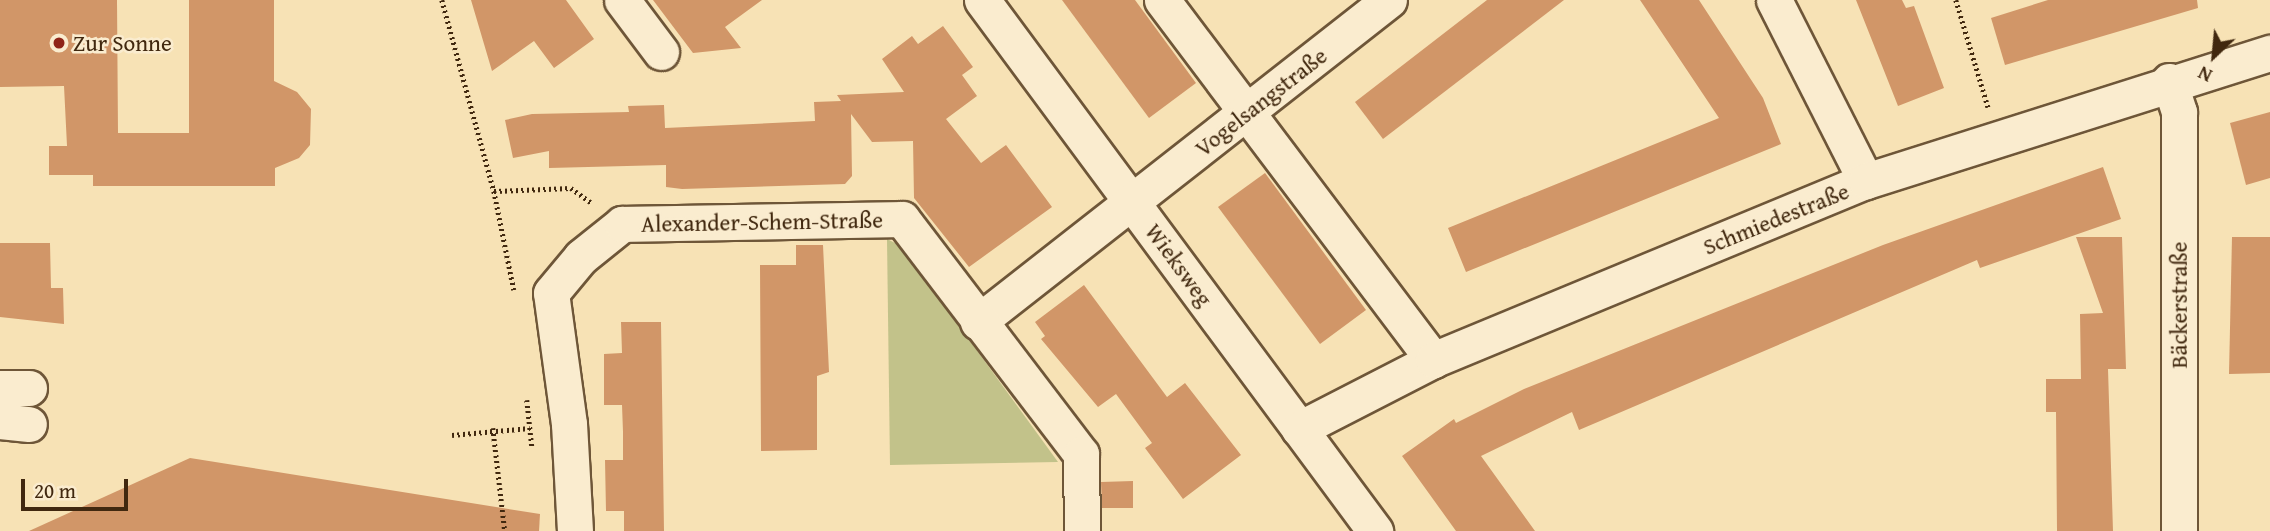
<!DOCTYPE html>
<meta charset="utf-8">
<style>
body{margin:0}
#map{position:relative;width:2270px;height:531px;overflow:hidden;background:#f7e2b5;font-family:"Gentium Book Plus",serif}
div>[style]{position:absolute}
.green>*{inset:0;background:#c2c28a}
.building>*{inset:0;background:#d19668}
.path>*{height:4.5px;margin-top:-2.25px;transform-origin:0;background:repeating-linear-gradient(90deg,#41280f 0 2px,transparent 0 5.5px)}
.roads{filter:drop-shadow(2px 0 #6e5638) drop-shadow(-2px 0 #6e5638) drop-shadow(0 2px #6e5638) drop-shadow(0 -2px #6e5638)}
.minor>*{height:35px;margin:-17.5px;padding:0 17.5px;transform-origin:17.5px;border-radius:17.5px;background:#faeccf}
.dots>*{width:19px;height:19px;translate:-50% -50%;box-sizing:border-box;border:4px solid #faeccf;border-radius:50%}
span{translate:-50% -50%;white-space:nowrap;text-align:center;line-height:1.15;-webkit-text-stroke:5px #faeccf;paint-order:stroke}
.poi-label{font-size:23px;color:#41280f}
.left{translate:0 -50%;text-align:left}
.street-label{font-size:23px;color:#41280f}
.north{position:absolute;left:2179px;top:21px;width:70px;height:70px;-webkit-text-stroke:5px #faeccf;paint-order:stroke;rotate:206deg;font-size:19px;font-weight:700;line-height:28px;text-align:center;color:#41280f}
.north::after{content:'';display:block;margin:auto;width:24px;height:32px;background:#41280f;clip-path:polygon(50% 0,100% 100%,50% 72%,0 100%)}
.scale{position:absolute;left:21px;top:479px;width:107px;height:32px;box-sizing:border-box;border:4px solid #41280f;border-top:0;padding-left:9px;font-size:21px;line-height:24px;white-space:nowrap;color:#41280f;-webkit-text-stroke:5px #faeccf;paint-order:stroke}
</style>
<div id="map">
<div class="green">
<i style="clip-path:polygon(887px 239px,901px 246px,1058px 462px,890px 465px)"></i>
</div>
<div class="building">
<i style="clip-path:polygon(0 0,117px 0,118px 133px,189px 133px,189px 0,274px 0,274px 81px,297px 92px,311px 109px,310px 145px,299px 158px,275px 168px,275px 186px,93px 186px,93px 175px,49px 175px,49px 146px,67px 146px,64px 86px,0 87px)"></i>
<i style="clip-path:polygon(471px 0,566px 0,594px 39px,554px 68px,534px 41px,492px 71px)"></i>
<i style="clip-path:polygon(653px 0,762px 0,725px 27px,741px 48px,693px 53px)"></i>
<i style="clip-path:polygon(1062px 0,1135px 0,1196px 83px,1149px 118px)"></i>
<i style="clip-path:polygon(1487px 0,1564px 0,1383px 139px,1355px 102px)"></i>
<i style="clip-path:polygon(1640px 0,1699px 0,1763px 98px,1781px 144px,1466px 272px,1448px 228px,1719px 118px)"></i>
<i style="clip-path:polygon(1856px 0,1902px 0,1906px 8px,1914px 6px,1944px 88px,1898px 106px)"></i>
<i style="clip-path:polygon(2048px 0,2197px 0,2198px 8px,2005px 65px,1991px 18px)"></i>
<i style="clip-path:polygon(943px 26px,973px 67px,962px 75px,977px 96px,946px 119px,981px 163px,1006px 145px,1052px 207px,969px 267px,914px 198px,913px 141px,872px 142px,851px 114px,852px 176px,845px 184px,682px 189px,666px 187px,666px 165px,549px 168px,549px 151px,513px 158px,505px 120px,532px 114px,629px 112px,628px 106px,664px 105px,665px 128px,815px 121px,814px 102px,841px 101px,837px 95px,904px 92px,882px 59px,912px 36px,918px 44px)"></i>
<i style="clip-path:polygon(2270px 112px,2270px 178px,2246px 185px,2230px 123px)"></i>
<i style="clip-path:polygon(2103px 167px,2121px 219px,1980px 268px,1977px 260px,1579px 430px,1572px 412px,1481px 456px,1535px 531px,1456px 531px,1402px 456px,1454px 419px,1456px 423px,1524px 389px,1883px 245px)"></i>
<i style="clip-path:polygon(1265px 173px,1366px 310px,1320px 344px,1218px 207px)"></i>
<i style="clip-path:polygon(2076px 237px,2122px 237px,2126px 369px,2108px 369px,2113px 531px,2057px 531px,2056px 412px,2046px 412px,2046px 379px,2081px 379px,2080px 314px,2103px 313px)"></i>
<i style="clip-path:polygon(2232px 237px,2270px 237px,2270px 373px,2229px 374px)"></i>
<i style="clip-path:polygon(0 243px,50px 243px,51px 288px,63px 288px,64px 324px,0 317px)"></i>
<i style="clip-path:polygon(796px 245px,823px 245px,829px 372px,817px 376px,817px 450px,761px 451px,760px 265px,796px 265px)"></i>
<i style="clip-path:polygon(1084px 285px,1167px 397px,1185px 383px,1241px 455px,1183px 499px,1145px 448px,1152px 443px,1116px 394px,1098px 407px,1041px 339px,1045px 336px,1035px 322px)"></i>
<i style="clip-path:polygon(621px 322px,661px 322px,664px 531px,624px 531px,624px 511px,606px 511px,605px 460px,623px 460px,623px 432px,622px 405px,604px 405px,604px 354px,622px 353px)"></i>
<i style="clip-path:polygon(190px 458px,540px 514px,539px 531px,29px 531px)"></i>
<i style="clip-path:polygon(1133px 481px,1133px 508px,1102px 508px,1101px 482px)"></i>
</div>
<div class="path">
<i style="left:442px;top:0;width:198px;rotate:74.8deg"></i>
<i style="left:494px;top:191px;width:101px;rotate:78.6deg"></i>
<i style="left:1956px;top:0;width:112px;rotate:73.3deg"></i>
<i style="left:494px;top:191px;width:77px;rotate:-2.2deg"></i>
<i style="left:571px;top:188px;width:27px;rotate:36deg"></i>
<i style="left:527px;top:400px;width:47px;rotate:83.9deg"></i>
<i style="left:493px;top:428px;width:104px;rotate:83.4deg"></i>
<i style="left:452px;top:435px;width:78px;rotate:-5.1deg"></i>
</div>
<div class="roads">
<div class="minor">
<i style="left:622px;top:0;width:65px;rotate:53.1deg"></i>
<i style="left:982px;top:0;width:661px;rotate:53.49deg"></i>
<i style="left:1162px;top:0;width:451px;rotate:53deg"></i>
<i style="left:1774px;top:0;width:203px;rotate:63.1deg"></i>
<i style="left:2169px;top:81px;width:33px;rotate:72deg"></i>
<i style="left:2179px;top:112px;width:419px;rotate:90deg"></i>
<i style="left:978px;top:322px;width:522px;rotate:-38.08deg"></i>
<i style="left:0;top:388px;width:29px"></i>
<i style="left:0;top:421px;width:29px;rotate:6deg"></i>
<i style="left:1299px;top:429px;width:151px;rotate:-27.2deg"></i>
<i style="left:1433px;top:360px;width:469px;rotate:-22.5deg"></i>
<i style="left:1866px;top:181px;width:424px;rotate:-17.6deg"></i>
<i style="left:575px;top:531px;width:107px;rotate:-93.2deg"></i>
<i style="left:569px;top:424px;width:132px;rotate:-97.8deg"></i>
<i style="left:551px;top:293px;width:47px;rotate:-50.2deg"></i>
<i style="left:581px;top:257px;width:53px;rotate:-38.8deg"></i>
<i style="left:622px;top:224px;width:280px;rotate:-1deg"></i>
<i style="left:902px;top:219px;width:295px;rotate:52.7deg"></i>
<i style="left:1081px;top:454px;width:77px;rotate:89.3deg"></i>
</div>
</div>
<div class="dots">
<i style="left:59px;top:43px;background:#8f2418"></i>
</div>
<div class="poi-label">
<span class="left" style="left:73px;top:43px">Zur Sonne</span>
</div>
<div class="street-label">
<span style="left:1261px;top:102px;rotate:-38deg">Vogelsangstraße</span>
<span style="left:1776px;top:219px;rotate:-22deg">Schmiedestraße</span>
<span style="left:762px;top:222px;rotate:-1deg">Alexander-Schem-Straße</span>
<span style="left:1179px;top:265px;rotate:54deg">Wieksweg</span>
<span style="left:2179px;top:305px;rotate:-90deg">Bäckerstraße</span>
</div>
<div class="north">N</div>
<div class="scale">20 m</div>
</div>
